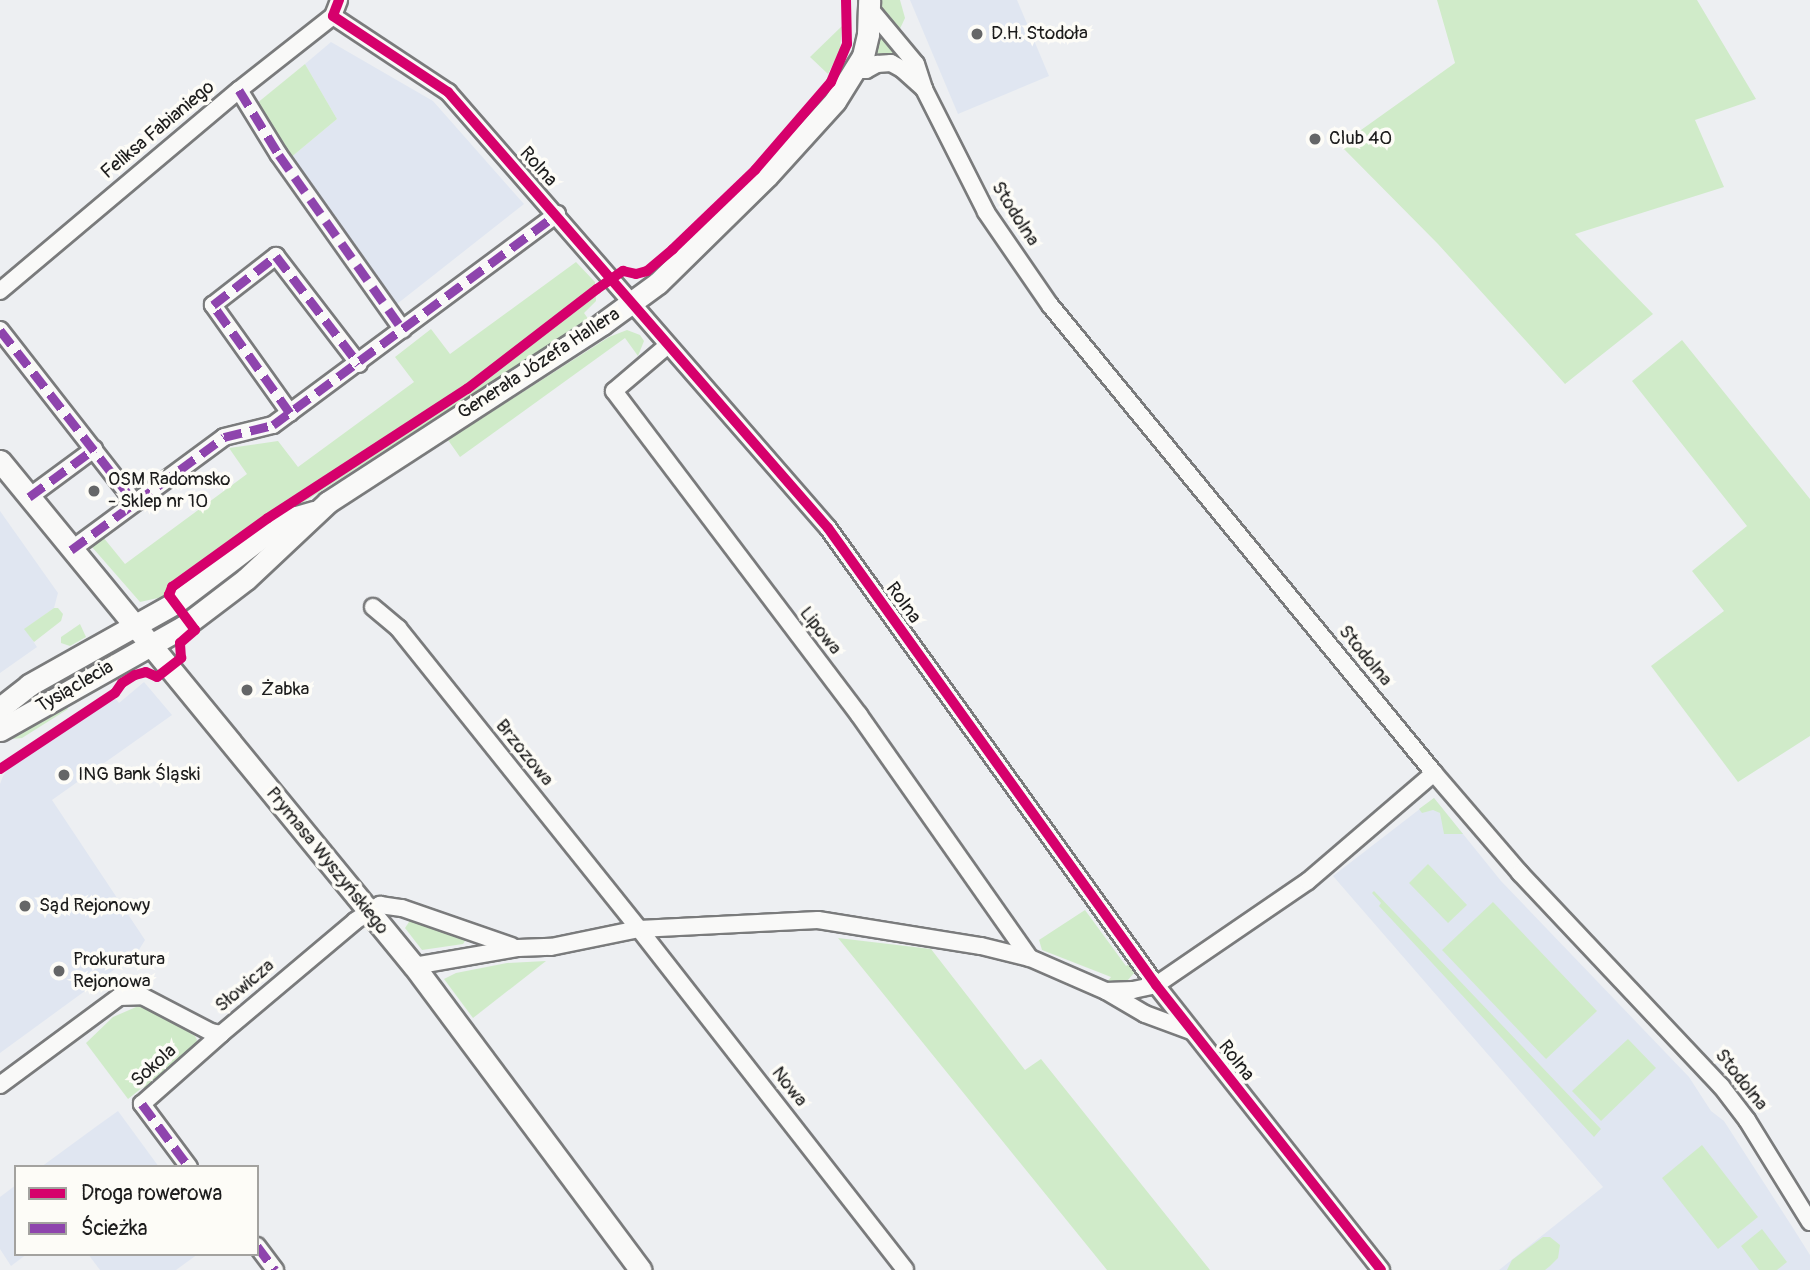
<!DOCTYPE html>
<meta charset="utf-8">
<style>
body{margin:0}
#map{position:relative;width:1810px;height:1270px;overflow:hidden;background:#edeff2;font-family:Pangolin,sans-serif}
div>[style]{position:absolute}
.built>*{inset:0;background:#e0e6f1}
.green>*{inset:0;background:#d0ebc9}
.roads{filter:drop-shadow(2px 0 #7a7b7c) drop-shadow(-2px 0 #7a7b7c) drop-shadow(0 2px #7a7b7c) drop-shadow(0 -2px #7a7b7c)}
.street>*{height:16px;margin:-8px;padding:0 8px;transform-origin:8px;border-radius:8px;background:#f9f9f8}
.secondary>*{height:21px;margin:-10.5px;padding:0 10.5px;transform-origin:10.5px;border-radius:10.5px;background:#f9f9f8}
.quiet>*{height:9px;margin-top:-4.5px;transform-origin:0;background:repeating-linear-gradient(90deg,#8e44ad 0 18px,transparent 0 27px)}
.cycleway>*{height:10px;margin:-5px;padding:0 5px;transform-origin:5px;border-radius:5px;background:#d6006c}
.dots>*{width:19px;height:19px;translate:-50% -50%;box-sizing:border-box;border:4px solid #fdfcf7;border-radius:50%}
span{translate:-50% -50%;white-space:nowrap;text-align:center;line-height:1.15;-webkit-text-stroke:7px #fdfcf7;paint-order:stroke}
.poi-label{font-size:19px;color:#1c1c1c}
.left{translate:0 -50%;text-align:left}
.street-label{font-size:19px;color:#1c1c1c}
.legend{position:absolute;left:14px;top:1165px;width:245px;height:91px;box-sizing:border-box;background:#fdfcf7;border:2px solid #a3a29f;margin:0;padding:9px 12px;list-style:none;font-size:21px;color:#1c1c1c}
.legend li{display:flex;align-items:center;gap:14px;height:35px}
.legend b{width:35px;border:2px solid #a3a29f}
</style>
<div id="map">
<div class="built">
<i style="clip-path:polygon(910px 0,1017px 0,1049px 76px,958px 114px)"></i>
<i style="clip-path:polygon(331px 42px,433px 101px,524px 204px,397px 304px,289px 159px,337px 119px,305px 64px)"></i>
<i style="clip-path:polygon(0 511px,58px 593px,54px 608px,25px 629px,37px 647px,0 673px)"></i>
<i style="clip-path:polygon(144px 682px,172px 715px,52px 800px,145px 940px,137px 953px,0 1053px,0 784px,3px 776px,8px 769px,114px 697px,119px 703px)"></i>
<i style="clip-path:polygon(1434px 798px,1501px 881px,1689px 1077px,1711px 1111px,1724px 1121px,1793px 1228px,1810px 1255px,1810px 1270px,1499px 1270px,1603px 1187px,1333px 876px)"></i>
<i style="clip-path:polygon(118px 1111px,159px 1167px,41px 1167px,97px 1126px)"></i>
<i style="clip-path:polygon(16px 1185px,16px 1254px,27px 1254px,11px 1266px,0 1249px,0 1197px)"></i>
<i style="clip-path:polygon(88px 1254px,198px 1254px,176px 1270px,100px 1270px)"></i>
</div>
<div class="green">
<i style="clip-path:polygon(876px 0,900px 0,905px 18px,898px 33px,881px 15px)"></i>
<i style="clip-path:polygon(1437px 0,1697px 0,1756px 99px,1695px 120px,1724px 187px,1575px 234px,1653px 314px,1565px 384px,1438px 244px,1340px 145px,1455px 63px)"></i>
<i style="clip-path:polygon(876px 25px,911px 64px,884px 54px,873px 56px)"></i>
<i style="clip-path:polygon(842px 26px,840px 50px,828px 74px,810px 57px)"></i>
<i style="clip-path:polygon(305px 64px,337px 119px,289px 159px,256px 104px)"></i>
<i style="clip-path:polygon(576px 262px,595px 282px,596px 301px,584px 313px,589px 320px,271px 523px,176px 594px,140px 602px,92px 547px,103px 537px,125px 564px,247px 474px,229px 448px,278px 441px,298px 467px,414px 382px,395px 357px,431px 329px,450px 354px)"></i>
<i style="clip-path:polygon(627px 330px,640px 335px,644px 341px,638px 356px,625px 338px,460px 457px,448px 440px,609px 337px)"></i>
<i style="clip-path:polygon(1682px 340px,1810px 499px,1810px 736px,1738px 782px,1651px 666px,1724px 611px,1692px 571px,1747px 526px,1632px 381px)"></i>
<i style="clip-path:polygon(54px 608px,58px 608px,63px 614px,61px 621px,34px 642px,24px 629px)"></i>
<i style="clip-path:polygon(80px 624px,86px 637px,70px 646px,61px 643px,61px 637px)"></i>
<i style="clip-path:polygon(63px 703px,68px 709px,22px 738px,12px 739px,6px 733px)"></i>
<i style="clip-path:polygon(1434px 798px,1463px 834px,1444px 834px,1440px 813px,1433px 810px,1422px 813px,1419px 809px)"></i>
<i style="clip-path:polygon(1428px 864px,1467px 905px,1448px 923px,1409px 883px)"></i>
<i style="clip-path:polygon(1374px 891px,1601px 1129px,1594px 1137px,1379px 906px,1381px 903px,1372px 893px)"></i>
<i style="clip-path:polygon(1493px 902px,1597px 1011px,1546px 1059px,1442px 950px)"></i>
<i style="clip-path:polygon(1085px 910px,1126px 966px,1131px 963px,1134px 966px,1135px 972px,1127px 981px,1108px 981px,1111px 977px,1042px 950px,1039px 940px)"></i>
<i style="clip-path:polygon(411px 919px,457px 936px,465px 941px,463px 944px,422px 950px,405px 928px)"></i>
<i style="clip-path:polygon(838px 938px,931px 949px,1025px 1070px,1041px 1059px,1210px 1270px,1107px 1270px)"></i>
<i style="clip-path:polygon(546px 961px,473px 1018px,444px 979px,456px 973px,507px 963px)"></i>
<i style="clip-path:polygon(143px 1004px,195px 1036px,197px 1040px,195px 1047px,148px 1090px,143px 1087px,128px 1099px,86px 1043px,113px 1017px)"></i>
<i style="clip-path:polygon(1628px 1039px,1656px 1068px,1601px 1121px,1572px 1091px)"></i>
<i style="clip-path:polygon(1702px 1145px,1758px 1217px,1718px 1249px,1662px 1178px)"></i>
<i style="clip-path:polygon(1762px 1229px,1787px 1262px,1777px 1270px,1759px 1270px,1741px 1246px)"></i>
<i style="clip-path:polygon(1543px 1237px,1550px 1237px,1560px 1245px,1558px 1258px,1550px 1266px,1545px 1270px,1507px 1270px,1512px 1260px)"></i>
</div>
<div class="roads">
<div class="street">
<i style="left:871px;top:10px;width:70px;rotate:50.2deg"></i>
<i style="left:916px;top:64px;width:26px;rotate:72deg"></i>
<i style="left:924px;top:89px;width:138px;rotate:63.2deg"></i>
<i style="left:986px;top:212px;width:113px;rotate:55.5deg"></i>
<i style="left:1050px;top:305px;width:605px;rotate:50.63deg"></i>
<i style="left:1434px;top:773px;width:132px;rotate:49.3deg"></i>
<i style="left:1520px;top:873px;width:293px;rotate:46.7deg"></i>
<i style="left:1721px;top:1086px;width:43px;rotate:52.6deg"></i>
<i style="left:1747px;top:1120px;width:120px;rotate:58.3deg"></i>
<i style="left:333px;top:16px;width:138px;rotate:33.5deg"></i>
<i style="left:448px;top:92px;width:578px;rotate:48.93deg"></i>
<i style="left:828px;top:528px;width:563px;rotate:54.33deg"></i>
<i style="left:1156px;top:985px;width:363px;rotate:51.7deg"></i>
<i style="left:855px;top:70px;width:11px"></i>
<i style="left:866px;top:70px;width:13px;rotate:-29deg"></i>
<i style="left:877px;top:64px;width:14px;rotate:-4deg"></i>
<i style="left:891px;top:63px;width:13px;rotate:29deg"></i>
<i style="left:902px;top:69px;width:30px;rotate:42deg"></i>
<i style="left:239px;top:90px;width:76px;rotate:58.4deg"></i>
<i style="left:279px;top:155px;width:214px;rotate:54.7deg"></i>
<i style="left:0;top:291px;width:312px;rotate:-40.1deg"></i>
<i style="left:239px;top:90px;width:120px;rotate:-38.2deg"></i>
<i style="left:333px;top:16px;width:17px;rotate:-69deg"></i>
<i style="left:0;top:330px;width:219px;rotate:52deg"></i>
<i style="left:668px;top:345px;width:71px;rotate:139.6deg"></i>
<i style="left:614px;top:391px;width:406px;rotate:52.9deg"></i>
<i style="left:859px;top:715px;width:297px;rotate:54.9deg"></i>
<i style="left:290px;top:413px;width:133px;rotate:-125.5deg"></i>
<i style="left:213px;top:305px;width:80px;rotate:-37.9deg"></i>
<i style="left:276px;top:256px;width:136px;rotate:52.5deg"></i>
<i style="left:29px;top:497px;width:81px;rotate:-36.4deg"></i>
<i style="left:71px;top:550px;width:190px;rotate:-36.4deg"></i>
<i style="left:224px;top:437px;width:50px;rotate:-13.8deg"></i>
<i style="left:273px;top:425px;width:354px;rotate:-36.6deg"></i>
<i style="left:373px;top:607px;width:33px;rotate:40deg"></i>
<i style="left:398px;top:628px;width:386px;rotate:51.3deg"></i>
<i style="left:639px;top:929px;width:432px;rotate:52deg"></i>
<i style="left:414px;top:966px;width:106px;rotate:-9.8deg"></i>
<i style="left:518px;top:948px;width:33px;rotate:-2deg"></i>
<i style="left:551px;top:947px;width:90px;rotate:-11.6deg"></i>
<i style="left:639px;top:929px;width:179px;rotate:-2.9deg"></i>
<i style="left:818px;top:920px;width:165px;rotate:9.1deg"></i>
<i style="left:981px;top:946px;width:50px;rotate:13.8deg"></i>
<i style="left:1030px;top:958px;width:83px;rotate:23.5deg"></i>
<i style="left:1106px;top:991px;width:27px;rotate:-2deg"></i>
<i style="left:1133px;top:990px;width:24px;rotate:-12deg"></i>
<i style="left:1156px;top:985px;width:184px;rotate:-34.4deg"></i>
<i style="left:1308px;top:881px;width:166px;rotate:-40.6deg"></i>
<i style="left:1106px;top:991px;width:45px;rotate:30.5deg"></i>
<i style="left:1145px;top:1014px;width:49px;rotate:20.3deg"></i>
<i style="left:0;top:1085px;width:148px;rotate:-36.5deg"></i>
<i style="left:119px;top:997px;width:23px;rotate:-2deg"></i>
<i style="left:142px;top:996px;width:78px;rotate:27.6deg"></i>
<i style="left:211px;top:1032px;width:10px;rotate:11deg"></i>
<i style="left:221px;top:1034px;width:175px;rotate:-40.1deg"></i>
<i style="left:355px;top:921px;width:30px;rotate:-33deg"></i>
<i style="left:380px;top:905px;width:22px;rotate:8deg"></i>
<i style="left:402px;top:908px;width:116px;rotate:19.1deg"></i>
<i style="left:189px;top:1167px;width:79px;rotate:-126.7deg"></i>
<i style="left:142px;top:1104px;width:106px;rotate:-41.5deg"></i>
<i style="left:257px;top:1246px;width:30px;rotate:53deg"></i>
</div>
<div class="secondary">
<i style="left:0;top:461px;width:653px;rotate:50.66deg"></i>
<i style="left:414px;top:966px;width:379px;rotate:53.3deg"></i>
<i style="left:0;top:708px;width:37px;rotate:-38deg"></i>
<i style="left:29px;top:685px;width:167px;rotate:-29.3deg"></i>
<i style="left:175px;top:603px;width:116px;rotate:-37.3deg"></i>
<i style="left:267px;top:533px;width:33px;rotate:-29deg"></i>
<i style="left:296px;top:517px;width:19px;rotate:-16deg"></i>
<i style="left:0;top:730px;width:210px;rotate:-29.4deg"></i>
<i style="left:183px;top:627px;width:79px;rotate:-37.3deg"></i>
<i style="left:246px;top:579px;width:112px;rotate:-43.2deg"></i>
<i style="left:328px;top:502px;width:327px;rotate:-33deg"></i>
<i style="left:602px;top:324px;width:69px;rotate:-36.2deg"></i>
<i style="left:658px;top:283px;width:153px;rotate:-44.5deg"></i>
<i style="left:767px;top:176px;width:101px;rotate:-47.8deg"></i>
<i style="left:835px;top:101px;width:53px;rotate:-58.1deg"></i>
<i style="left:863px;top:56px;width:23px;rotate:-77deg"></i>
<i style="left:868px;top:34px;width:34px;rotate:-88deg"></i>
</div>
</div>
<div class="quiet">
<i style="left:239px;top:90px;width:76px;rotate:58.4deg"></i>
<i style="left:279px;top:155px;width:214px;rotate:54.7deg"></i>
<i style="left:0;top:330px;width:219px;rotate:52deg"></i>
<i style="left:290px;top:413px;width:133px;rotate:-125.5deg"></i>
<i style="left:213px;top:305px;width:80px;rotate:-37.9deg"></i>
<i style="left:276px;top:256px;width:136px;rotate:52.5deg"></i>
<i style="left:29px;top:497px;width:81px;rotate:-36.4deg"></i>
<i style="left:71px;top:550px;width:190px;rotate:-36.4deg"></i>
<i style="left:224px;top:437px;width:50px;rotate:-13.8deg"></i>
<i style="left:273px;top:425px;width:354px;rotate:-36.6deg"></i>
<i style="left:142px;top:1104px;width:79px;rotate:53.3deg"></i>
<i style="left:257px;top:1246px;width:30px;rotate:53deg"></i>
</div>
<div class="cycleway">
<i style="left:339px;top:0;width:17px;rotate:111deg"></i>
<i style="left:333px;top:16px;width:138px;rotate:33.5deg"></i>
<i style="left:448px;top:92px;width:578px;rotate:48.93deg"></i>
<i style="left:828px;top:528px;width:563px;rotate:54.33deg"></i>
<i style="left:1156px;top:985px;width:363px;rotate:51.7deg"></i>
<i style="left:0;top:769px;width:138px;rotate:-33.5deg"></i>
<i style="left:115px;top:693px;width:12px;rotate:-55deg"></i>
<i style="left:122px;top:683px;width:15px;rotate:-32deg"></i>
<i style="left:135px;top:675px;width:11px;rotate:-15deg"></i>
<i style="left:146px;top:672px;width:12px;rotate:24deg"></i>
<i style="left:157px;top:677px;width:31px;rotate:-38deg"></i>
<i style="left:181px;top:658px;width:15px;rotate:-94deg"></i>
<i style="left:180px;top:643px;width:20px;rotate:-41deg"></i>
<i style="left:195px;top:630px;width:44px;rotate:-126.6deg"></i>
<i style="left:169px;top:595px;width:9px;rotate:-69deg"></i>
<i style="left:172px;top:587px;width:118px;rotate:-35.7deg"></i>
<i style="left:268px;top:518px;width:237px;rotate:-33deg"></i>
<i style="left:467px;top:389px;width:164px;rotate:-37.6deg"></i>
<i style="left:597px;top:289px;width:32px;rotate:-35deg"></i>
<i style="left:623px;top:271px;width:13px;rotate:13deg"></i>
<i style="left:636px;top:274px;width:11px;rotate:-15deg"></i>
<i style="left:647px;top:271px;width:34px;rotate:-40deg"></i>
<i style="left:673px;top:249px;width:114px;rotate:-43.9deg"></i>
<i style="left:755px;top:170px;width:116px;rotate:-49.2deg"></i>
<i style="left:831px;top:82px;width:41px;rotate:-67.2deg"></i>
<i style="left:847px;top:44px;width:44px;rotate:-91.3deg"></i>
</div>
<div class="dots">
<i style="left:977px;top:34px;background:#656667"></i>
<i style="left:1315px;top:139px;background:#656667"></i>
<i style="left:94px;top:491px;background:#656667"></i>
<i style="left:247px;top:690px;background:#656667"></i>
<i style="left:64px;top:775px;background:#656667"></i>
<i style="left:25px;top:906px;background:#656667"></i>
<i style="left:59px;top:971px;background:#656667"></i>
</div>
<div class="poi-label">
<span class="left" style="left:991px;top:34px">D.H. Stodoła</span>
<span class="left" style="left:1329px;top:139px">Club 40</span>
<span class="left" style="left:108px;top:491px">OSM Radomsko<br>- Sklep nr 10</span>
<span class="left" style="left:261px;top:690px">Żabka</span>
<span class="left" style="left:78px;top:775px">ING Bank Śląski</span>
<span class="left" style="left:39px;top:906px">Sąd Rejonowy</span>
<span class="left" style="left:73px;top:971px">Prokuratura<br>Rejonowa</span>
</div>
<div class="street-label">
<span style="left:158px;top:130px;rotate:-40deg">Feliksa Fabianiego</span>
<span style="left:538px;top:167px;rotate:48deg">Rolna</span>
<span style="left:1015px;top:214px;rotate:58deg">Stodolna</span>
<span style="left:539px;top:364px;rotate:-33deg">Generała Józefa Hallera</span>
<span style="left:903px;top:603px;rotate:54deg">Rolna</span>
<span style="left:820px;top:631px;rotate:52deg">Lipowa</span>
<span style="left:1365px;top:656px;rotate:51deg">Stodolna</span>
<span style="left:75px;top:687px;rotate:-30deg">Tysiąclecia</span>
<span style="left:524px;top:753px;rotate:51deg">Brzozowa</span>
<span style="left:327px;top:861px;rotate:51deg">Prymasa Wyszyńskiego</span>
<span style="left:245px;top:986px;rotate:-40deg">Słowicza</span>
<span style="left:1236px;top:1061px;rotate:52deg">Rolna</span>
<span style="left:154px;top:1066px;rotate:-42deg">Sokola</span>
<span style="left:1741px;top:1080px;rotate:52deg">Stodolna</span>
<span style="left:789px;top:1087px;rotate:52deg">Nowa</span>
</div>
<ul class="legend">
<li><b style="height:9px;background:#d6006c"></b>Droga rowerowa</li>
<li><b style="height:9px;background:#8e44ad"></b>Ścieżka</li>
</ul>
</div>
